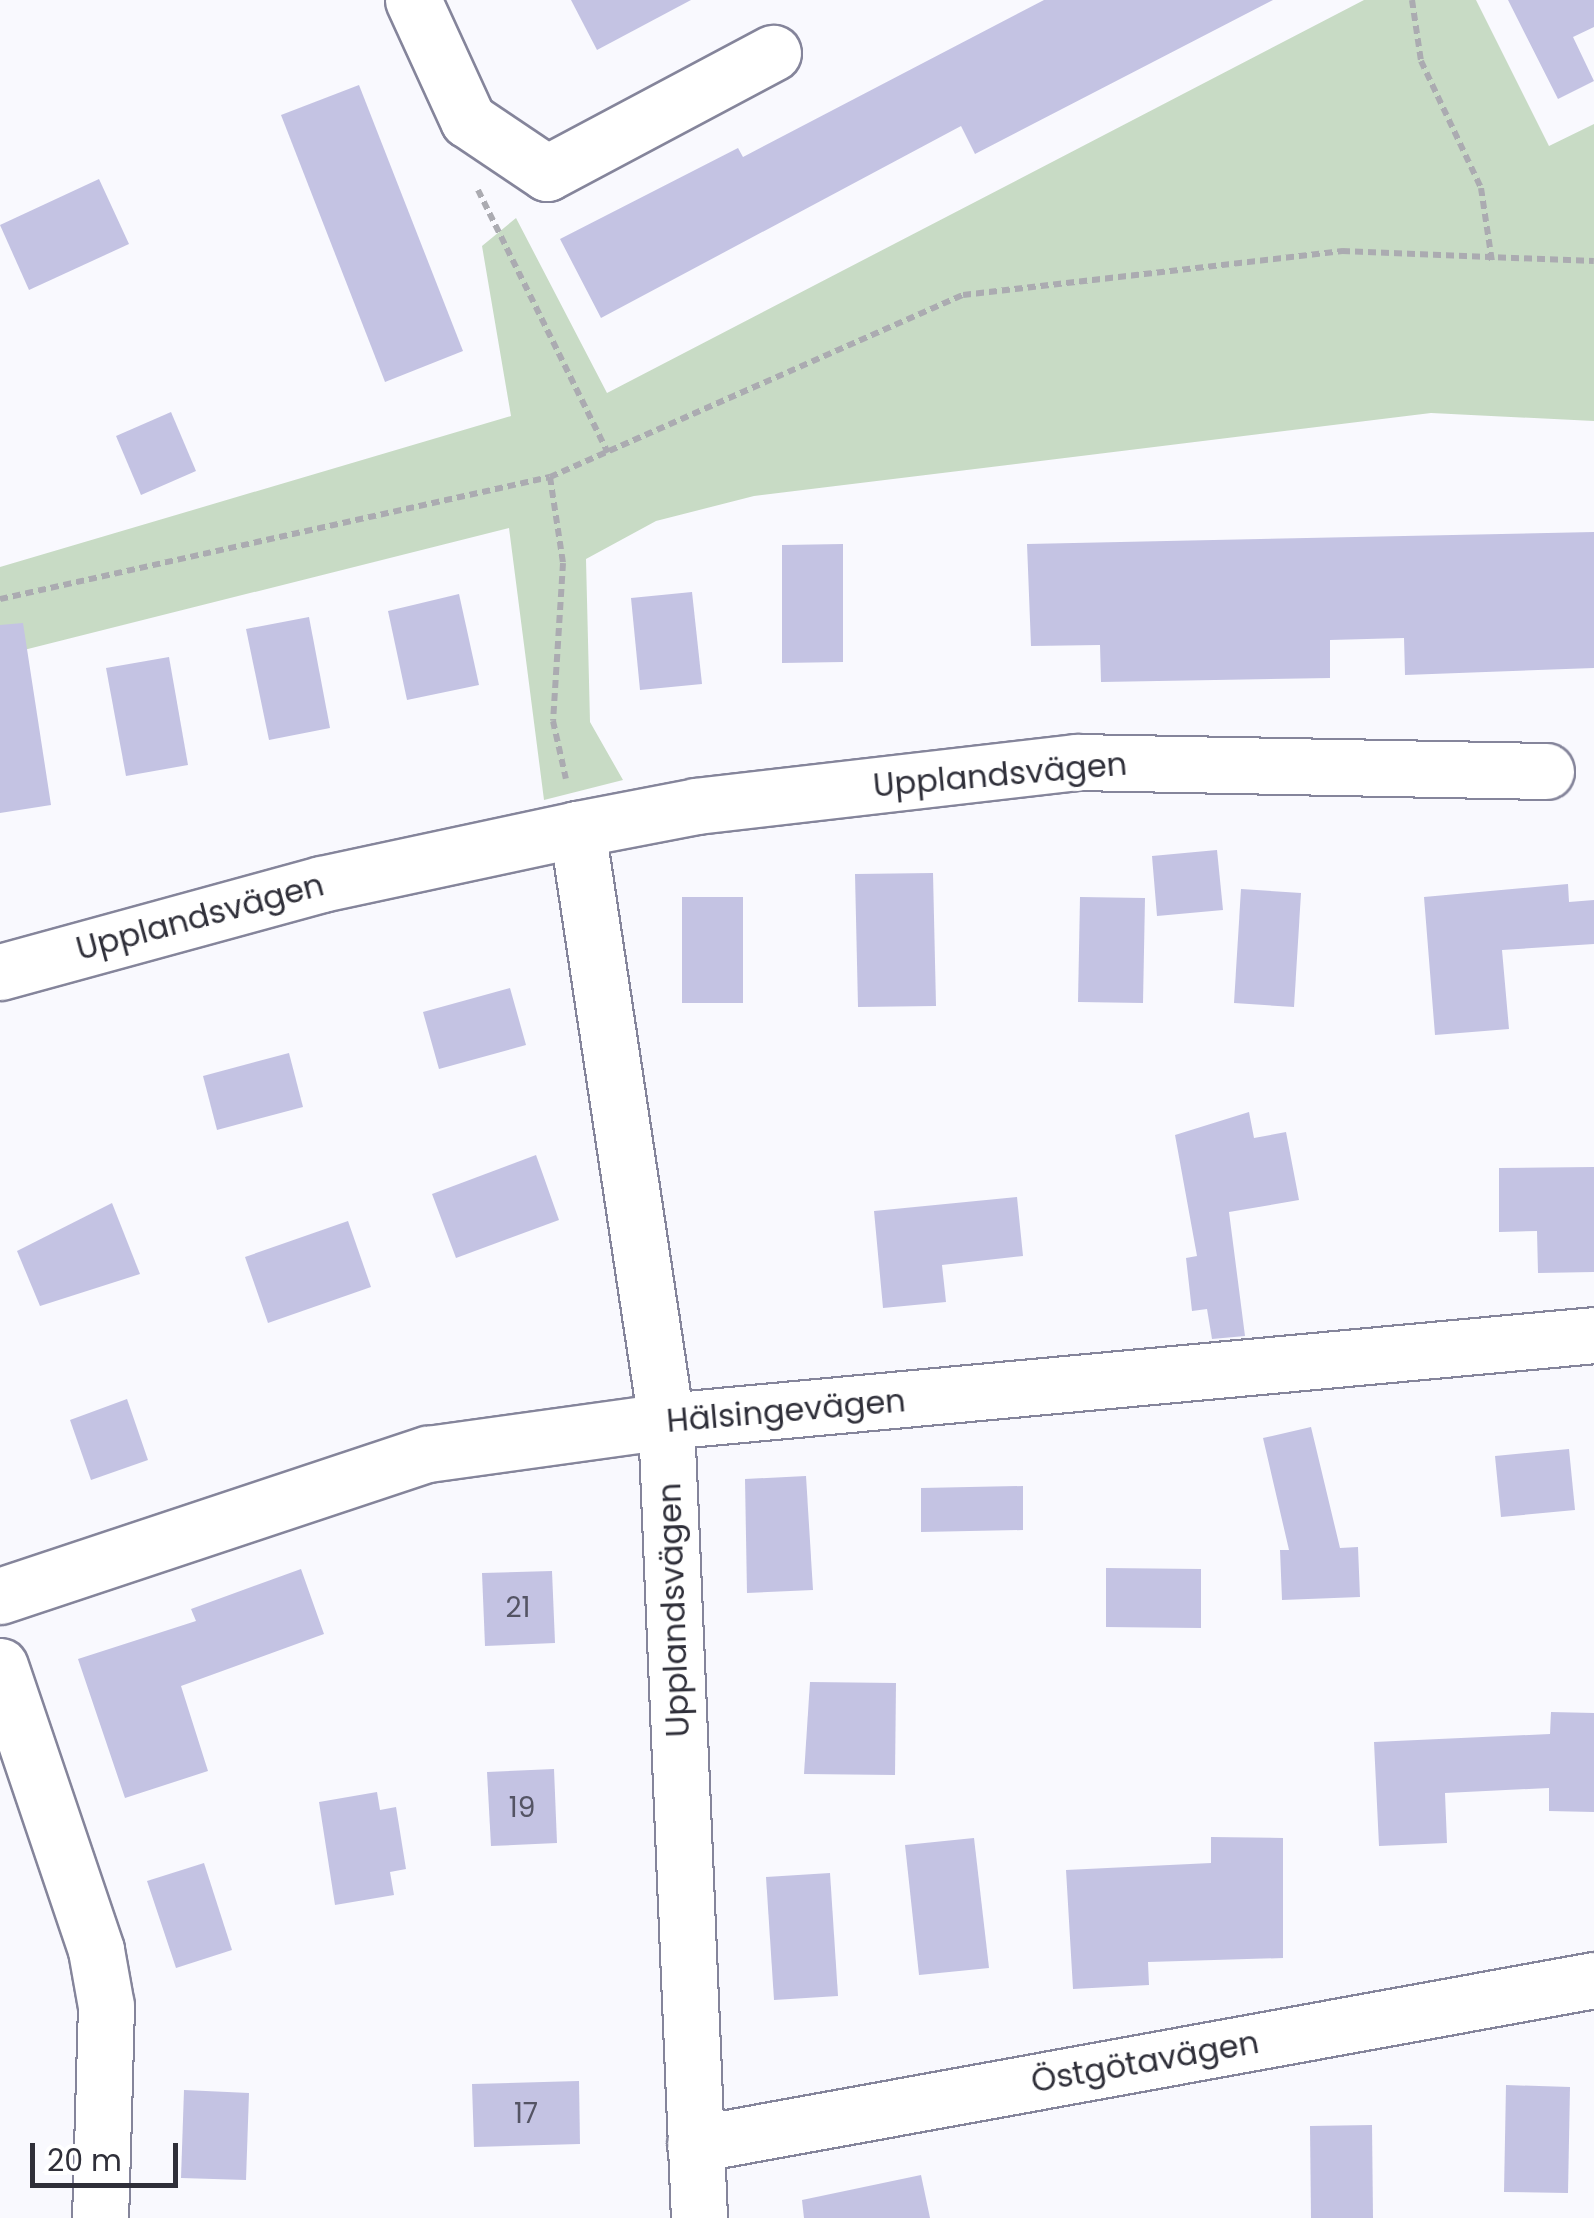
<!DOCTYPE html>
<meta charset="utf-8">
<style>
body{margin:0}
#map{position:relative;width:1594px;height:2218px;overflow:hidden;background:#f9f9fe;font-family:Poppins,sans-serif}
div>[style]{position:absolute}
.green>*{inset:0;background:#c8dbc5}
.building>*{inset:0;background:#c4c3e3}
.path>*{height:6px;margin-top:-3px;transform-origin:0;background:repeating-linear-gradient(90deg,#ababb1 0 8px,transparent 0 13px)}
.roads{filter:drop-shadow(2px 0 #85859b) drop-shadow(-2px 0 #85859b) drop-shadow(0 2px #85859b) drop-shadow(0 -2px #85859b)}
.minor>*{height:55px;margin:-27.5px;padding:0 27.5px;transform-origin:27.5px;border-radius:27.5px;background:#fff}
span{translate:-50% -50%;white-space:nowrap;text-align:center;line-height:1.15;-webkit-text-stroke:8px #fff;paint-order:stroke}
.number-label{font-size:28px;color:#545464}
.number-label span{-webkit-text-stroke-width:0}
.street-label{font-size:32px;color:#2f2f39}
.scale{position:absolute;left:30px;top:2143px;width:148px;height:45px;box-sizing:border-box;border:5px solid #2f2f39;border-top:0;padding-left:12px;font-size:30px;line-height:35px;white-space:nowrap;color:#2f2f39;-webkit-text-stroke:8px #fff;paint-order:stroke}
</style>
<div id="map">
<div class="green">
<i style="clip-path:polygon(1364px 0,1476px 0,1549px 146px,1594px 124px,1594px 421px,1431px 413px,754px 496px,656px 521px,586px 559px,590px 722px,623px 780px,544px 800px,509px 528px,0 656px,0 567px,511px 416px,482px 246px,516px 218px,607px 393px)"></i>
</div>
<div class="building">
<i style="clip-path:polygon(571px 0,691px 0,597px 50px)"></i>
<i style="clip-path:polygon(1044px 0,1273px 0,975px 154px,961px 126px,601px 318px,560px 239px,738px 148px,743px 157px)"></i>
<i style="clip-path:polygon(1508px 0,1594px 0,1594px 27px,1573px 37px,1594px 81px,1558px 99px)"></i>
<i style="clip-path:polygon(359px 85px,463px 351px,385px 382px,281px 115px)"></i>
<i style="clip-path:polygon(99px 179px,129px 244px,29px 290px,0 225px)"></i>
<i style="clip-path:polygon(171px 412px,196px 471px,141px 495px,116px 436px)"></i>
<i style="clip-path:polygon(1594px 532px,1594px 668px,1405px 675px,1404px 638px,1330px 640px,1330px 678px,1101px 682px,1100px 645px,1031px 646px,1027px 544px)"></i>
<i style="clip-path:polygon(843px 544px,843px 662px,782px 663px,782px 545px)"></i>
<i style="clip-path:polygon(692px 592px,702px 684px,640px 690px,631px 598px)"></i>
<i style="clip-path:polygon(459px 594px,479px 685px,407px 700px,388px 611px)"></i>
<i style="clip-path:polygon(309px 617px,330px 728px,269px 740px,246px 629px)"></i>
<i style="clip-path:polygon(23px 623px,51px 805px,0 813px,0 625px)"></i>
<i style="clip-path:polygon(169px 657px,188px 765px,126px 776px,106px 668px)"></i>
<i style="clip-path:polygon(1217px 850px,1223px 910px,1157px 916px,1152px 856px)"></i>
<i style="clip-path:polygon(933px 873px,936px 1006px,858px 1007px,855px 874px)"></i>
<i style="clip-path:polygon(1568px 884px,1569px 902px,1594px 900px,1594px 944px,1502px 950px,1509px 1029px,1435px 1035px,1424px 897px)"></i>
<i style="clip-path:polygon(1241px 889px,1301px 893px,1294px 1007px,1234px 1003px)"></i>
<i style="clip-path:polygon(682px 897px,743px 897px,743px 1003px,682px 1003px)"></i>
<i style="clip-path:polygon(1080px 897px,1145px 898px,1143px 1003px,1078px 1002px)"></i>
<i style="clip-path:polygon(510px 988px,526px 1045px,439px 1069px,423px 1012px)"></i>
<i style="clip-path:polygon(289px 1053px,303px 1107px,217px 1130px,203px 1076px)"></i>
<i style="clip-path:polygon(1249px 1112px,1254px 1138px,1286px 1132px,1299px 1200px,1229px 1212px,1245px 1336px,1212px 1339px,1207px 1309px,1192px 1311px,1186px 1258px,1197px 1256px,1175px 1135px)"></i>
<i style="clip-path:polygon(536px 1155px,559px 1220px,456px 1258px,432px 1194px)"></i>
<i style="clip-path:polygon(1594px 1167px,1594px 1272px,1538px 1273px,1537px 1231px,1499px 1232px,1499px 1168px)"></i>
<i style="clip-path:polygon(1017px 1197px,1023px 1256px,942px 1265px,946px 1302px,883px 1308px,874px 1211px)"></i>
<i style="clip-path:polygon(112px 1203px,140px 1274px,40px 1306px,17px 1251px)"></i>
<i style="clip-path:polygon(348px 1221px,371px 1287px,268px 1323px,245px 1257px)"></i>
<i style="clip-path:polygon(127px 1399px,148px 1460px,91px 1480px,70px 1420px)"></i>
<i style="clip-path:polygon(1311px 1427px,1340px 1548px,1358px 1547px,1360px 1597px,1282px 1600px,1280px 1550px,1289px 1550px,1263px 1438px)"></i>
<i style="clip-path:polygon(1569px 1449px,1575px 1510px,1501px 1517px,1495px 1456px)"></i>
<i style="clip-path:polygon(806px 1476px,813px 1590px,747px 1593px,745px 1479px)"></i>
<i style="clip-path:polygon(1023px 1486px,1023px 1530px,921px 1532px,921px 1488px)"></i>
<i style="clip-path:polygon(1106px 1568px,1201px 1569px,1201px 1628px,1106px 1627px)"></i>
<i style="clip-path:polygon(301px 1569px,324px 1634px,181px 1686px,208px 1771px,125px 1798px,78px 1659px,196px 1621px,191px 1609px)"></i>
<i style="clip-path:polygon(552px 1571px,555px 1643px,485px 1646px,482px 1573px)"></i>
<i style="clip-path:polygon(810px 1682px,896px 1683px,895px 1775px,804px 1774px)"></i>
<i style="clip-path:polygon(1551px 1712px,1594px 1713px,1594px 1812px,1549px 1811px,1549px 1788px,1445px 1793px,1447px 1843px,1379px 1846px,1374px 1742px,1550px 1734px)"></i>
<i style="clip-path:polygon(554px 1769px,557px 1843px,491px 1846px,487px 1772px)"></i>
<i style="clip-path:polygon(377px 1792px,380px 1810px,396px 1807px,406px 1869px,390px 1872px,394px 1895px,335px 1905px,319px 1802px)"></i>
<i style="clip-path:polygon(1211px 1837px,1283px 1838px,1283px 1958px,1148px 1962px,1149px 1985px,1073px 1989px,1066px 1870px,1211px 1863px)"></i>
<i style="clip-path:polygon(974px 1838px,989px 1968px,919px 1975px,905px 1845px)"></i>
<i style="clip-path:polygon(204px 1863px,232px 1950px,176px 1968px,147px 1881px)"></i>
<i style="clip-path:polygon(830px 1873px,838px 1996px,774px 2000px,766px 1877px)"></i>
<i style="clip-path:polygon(579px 2081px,580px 2144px,474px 2147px,472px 2084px)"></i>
<i style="clip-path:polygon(1506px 2085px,1570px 2087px,1568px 2193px,1504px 2192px)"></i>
<i style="clip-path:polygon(184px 2090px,249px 2093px,246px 2180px,181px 2178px)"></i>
<i style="clip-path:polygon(1372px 2125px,1373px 2218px,1311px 2218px,1310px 2126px)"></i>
<i style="clip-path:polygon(921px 2175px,930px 2218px,804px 2218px,802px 2200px)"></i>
</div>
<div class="path">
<i style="left:1412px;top:0;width:62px;rotate:81.6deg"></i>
<i style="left:1421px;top:61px;width:140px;rotate:64.7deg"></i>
<i style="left:1481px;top:188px;width:75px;rotate:81.5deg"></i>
<i style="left:478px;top:190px;width:293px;rotate:63.7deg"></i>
<i style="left:550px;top:477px;width:87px;rotate:81.4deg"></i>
<i style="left:563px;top:563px;width:158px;rotate:93.6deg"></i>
<i style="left:553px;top:721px;width:59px;rotate:77.4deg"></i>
<i style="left:0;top:599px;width:563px;rotate:-12.51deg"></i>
<i style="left:550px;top:477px;width:451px;rotate:-23.8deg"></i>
<i style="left:963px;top:295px;width:382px;rotate:-6.6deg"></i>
<i style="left:1342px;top:251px;width:252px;rotate:2.3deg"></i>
</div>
<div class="roads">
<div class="minor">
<i style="left:413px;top:0;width:132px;rotate:65.4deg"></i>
<i style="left:468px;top:120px;width:95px;rotate:33.9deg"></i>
<i style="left:547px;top:173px;width:256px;rotate:-28deg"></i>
<i style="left:577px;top:829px;width:121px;rotate:-10.9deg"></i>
<i style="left:696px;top:806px;width:383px;rotate:-6.6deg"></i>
<i style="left:1076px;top:762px;width:470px;rotate:1.1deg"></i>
<i style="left:0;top:972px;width:333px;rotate:-15.3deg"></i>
<i style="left:321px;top:884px;width:262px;rotate:-12.1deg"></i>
<i style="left:577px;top:829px;width:599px;rotate:81.45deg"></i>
<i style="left:666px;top:1421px;width:798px;rotate:87.63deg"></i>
<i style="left:0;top:1596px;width:451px;rotate:-18.4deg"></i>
<i style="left:428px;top:1454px;width:240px;rotate:-7.9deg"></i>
<i style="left:666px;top:1421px;width:932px;rotate:-5.29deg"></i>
<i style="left:0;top:1666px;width:300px;rotate:71.3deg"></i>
<i style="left:96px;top:1950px;width:57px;rotate:79.9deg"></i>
<i style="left:106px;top:2006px;width:212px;rotate:91.6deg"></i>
<i style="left:695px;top:2144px;width:914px;rotate:-10.34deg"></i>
</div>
</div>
<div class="number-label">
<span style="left:518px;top:1608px">21</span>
<span style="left:522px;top:1808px">19</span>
<span style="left:526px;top:2114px">17</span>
</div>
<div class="street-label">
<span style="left:1000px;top:775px;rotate:-5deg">Upplandsvägen</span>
<span style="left:200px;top:917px;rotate:-15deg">Upplandsvägen</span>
<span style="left:786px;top:1411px;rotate:-5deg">Hälsingevägen</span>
<span style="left:674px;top:1610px;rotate:-92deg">Upplandsvägen</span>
<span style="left:1145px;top:2062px;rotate:-10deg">Östgötavägen</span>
</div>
<div class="scale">20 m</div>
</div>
